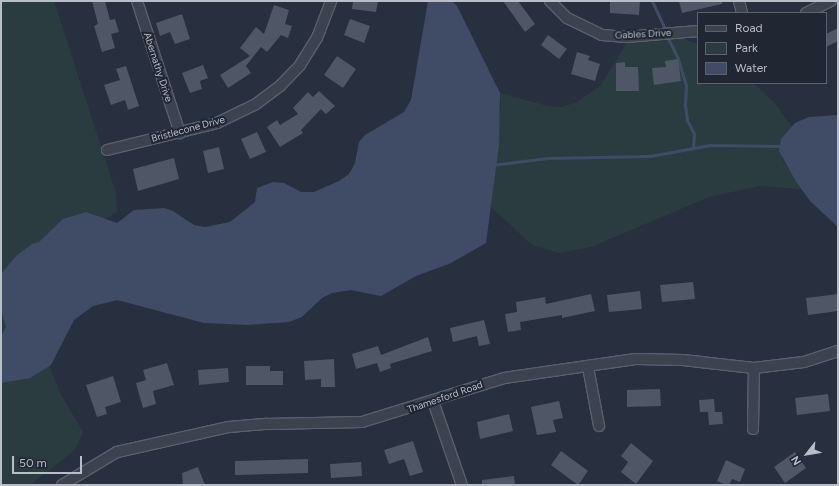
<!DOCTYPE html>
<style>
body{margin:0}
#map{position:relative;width:839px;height:486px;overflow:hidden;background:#282f3e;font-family:Figtree,sans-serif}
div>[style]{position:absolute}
.green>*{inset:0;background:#2b3c40}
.water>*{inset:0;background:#404c65}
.stream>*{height:3px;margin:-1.5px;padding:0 1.5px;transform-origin:1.5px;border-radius:1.5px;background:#404c65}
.building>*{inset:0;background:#4f5666}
.roads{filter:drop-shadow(1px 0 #5a5f6b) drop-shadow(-1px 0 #5a5f6b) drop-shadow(0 1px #5a5f6b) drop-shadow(0 -1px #5a5f6b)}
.street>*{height:10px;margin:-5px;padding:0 5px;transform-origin:5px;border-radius:5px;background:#3c424e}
span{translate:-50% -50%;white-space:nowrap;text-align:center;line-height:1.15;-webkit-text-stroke:4px #212633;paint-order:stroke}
.street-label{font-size:10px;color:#b8bdc8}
.frame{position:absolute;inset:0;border:2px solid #b8bdc8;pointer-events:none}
.legend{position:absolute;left:697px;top:12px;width:130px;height:72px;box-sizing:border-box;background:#212633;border:1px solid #5d626f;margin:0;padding:5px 7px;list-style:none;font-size:12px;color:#b8bdc8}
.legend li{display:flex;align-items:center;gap:8px;height:20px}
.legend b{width:20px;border:1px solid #5d626f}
.north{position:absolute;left:787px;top:434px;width:40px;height:40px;-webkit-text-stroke:3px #212633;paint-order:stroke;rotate:239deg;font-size:11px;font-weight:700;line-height:16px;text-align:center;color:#b8bdc8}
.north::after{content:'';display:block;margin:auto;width:14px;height:18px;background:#b8bdc8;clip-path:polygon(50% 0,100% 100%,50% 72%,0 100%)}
.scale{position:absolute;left:12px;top:456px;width:70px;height:18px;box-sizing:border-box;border:2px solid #b8bdc8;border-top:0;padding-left:5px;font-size:12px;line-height:14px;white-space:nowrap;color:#b8bdc8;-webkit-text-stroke:3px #212633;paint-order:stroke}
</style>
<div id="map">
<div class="green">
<i style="clip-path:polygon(1px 1px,54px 1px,116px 193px,117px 212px,92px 227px,40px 342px,60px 393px,83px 432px,75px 450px,30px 485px,1px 485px)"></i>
<i style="clip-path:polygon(666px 32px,698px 44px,698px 83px,753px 83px,774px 102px,792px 127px,781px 139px,782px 159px,801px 189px,760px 186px,709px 197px,591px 247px,558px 253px,531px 244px,490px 206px,501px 106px,500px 93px,548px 106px,562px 107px,577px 102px,601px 85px,627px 42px)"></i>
</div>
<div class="water">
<i style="clip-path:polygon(428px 1px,452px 1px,457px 6px,500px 93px,499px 145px,486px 243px,451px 263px,416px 276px,381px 296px,351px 290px,332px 293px,322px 298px,302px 317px,289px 322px,247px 325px,204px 323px,117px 300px,93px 306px,74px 320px,51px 365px,30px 378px,1px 383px,1px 336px,6px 327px,1px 310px,1px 274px,16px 256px,32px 244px,39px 242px,63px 219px,86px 212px,117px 223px,134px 210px,164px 208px,173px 211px,194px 225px,205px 227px,230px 222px,255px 202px,257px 188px,273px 182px,284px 183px,301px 192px,314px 192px,339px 181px,349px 174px,355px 163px,359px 142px,365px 135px,404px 112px,411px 100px)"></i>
<i style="clip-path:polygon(838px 115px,838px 227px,810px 201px,795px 180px,779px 151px,781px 139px,795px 123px,809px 117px)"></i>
</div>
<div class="stream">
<i style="left:652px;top:1px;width:33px;rotate:65deg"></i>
<i style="left:667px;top:36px;width:25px;rotate:64deg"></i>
<i style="left:678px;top:59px;width:27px;rotate:73deg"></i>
<i style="left:686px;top:85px;width:20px;rotate:93deg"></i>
<i style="left:685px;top:105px;width:15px;rotate:82deg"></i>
<i style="left:687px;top:120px;width:16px;rotate:63deg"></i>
<i style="left:694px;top:134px;width:13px;rotate:94deg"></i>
<i style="left:492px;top:165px;width:56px;rotate:-7.1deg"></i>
<i style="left:548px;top:158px;width:102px;rotate:-1.1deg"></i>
<i style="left:650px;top:156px;width:61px;rotate:-10.4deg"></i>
<i style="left:710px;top:145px;width:72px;rotate:0.8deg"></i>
</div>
<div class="building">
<i style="clip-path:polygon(92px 1px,105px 1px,110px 20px,115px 19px,119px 32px,111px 34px,115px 48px,102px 52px,94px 26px,98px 24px)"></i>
<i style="clip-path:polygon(353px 1px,378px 1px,376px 12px,352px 9px)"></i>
<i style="clip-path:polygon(503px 1px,518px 1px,535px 24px,525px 32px)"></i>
<i style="clip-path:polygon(610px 1px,640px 1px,639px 15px,610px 13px)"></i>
<i style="clip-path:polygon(679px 1px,722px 1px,722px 4px,682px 13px)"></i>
<i style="clip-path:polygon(274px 5px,289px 10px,285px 24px,292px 26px,288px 38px,281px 35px,267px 52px,261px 47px,246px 66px,251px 73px,228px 88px,220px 75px,250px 56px,240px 48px,256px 27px,264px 34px)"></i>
<i style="clip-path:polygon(182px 14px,190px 39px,175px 44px,170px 32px,160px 36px,156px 23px)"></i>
<i style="clip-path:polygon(350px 19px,370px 26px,364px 43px,344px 35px)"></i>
<i style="clip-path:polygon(838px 28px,838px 41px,826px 47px,826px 34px)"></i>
<i style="clip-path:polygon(548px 35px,567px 49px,559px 59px,541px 45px)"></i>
<i style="clip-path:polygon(577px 52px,590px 56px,588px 60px,600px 64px,595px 81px,571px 74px)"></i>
<i style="clip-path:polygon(337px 56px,356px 69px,343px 88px,324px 75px)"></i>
<i style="clip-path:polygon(678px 59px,681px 81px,654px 85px,652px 68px,666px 67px,665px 61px)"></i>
<i style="clip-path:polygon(625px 62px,625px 67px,638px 67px,639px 91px,616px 91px,616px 63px)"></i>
<i style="clip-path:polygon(203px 65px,208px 78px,200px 81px,202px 89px,190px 93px,182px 73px)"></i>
<i style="clip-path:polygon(126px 66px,139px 106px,128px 110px,125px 100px,111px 105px,104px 85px,120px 80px,116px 69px)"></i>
<i style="clip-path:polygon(319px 91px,335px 106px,326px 114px,321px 109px,301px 130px,303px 133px,280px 147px,267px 127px,277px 120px,280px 125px,298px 114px,293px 108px,308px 92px,313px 97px)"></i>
<i style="clip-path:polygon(257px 132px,266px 152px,250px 159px,241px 139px)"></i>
<i style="clip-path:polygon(219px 147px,224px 169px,208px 173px,203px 151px)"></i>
<i style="clip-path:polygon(174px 158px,179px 179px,138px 191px,133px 169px)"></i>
<i style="clip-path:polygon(693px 282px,695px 299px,662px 302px,660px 285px)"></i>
<i style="clip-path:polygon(640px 291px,642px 309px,609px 312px,607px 295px)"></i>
<i style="clip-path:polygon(591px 294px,595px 311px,562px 318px,562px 315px,520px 322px,521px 330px,508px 332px,505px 314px,517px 312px,516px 302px,545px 297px,546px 304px)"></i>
<i style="clip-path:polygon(838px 294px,838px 311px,808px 315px,806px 298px)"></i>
<i style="clip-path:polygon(484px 320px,490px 344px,479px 346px,477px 336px,453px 342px,450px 328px)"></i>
<i style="clip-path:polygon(428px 337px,432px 351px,390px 364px,391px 368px,380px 372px,377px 363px,356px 369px,352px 354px,378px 346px,381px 355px)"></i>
<i style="clip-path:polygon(334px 359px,335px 387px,321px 387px,321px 379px,305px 380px,304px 361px)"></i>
<i style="clip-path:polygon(167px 363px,174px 385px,153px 391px,156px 404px,143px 408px,136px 383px,146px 380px,143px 370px)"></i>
<i style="clip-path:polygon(246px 366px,270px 366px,270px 371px,283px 371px,283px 385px,246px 385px)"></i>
<i style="clip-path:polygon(228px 368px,229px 382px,199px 385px,198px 370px)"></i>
<i style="clip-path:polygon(113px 376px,121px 402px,105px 407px,107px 414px,97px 417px,86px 385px)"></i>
<i style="clip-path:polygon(660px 389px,661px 406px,627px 407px,627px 390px)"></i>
<i style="clip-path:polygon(828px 394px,830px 411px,797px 415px,795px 398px)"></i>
<i style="clip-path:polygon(714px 399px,715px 412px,722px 412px,723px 424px,709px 425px,708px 412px,700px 412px,699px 400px)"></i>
<i style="clip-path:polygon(559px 401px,563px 418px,553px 420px,556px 432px,537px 435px,531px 407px)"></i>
<i style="clip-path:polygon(509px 414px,513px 431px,480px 439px,477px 422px)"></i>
<i style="clip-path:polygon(413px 441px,423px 472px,410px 476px,404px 459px,389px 464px,384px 450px)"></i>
<i style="clip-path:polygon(631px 443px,653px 461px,636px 484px,621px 472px,628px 462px,621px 456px)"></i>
<i style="clip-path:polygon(561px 451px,588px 471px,578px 485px,551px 465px)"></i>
<i style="clip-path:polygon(795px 452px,806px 468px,785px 483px,774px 467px)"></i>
<i style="clip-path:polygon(308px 459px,308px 473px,235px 475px,235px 461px)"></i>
<i style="clip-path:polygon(726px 460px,745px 469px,740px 482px,732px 479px,729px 485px,726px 485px,717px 481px)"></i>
<i style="clip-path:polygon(361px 462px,362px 476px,331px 478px,330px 464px)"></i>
<i style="clip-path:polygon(198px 467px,205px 485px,183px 485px,182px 473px)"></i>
<i style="clip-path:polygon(514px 476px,515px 485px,482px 485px,482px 480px)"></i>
</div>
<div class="roads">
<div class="street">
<i style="left:137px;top:1px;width:139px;rotate:72deg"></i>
<i style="left:550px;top:1px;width:24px;rotate:45deg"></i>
<i style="left:567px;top:18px;width:39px;rotate:26deg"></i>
<i style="left:602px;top:35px;width:24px;rotate:5deg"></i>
<i style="left:626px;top:37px;width:72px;rotate:-4.8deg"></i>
<i style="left:739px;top:1px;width:12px;rotate:76deg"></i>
<i style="left:806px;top:13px;width:28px;rotate:-26deg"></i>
<i style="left:107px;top:150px;width:113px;rotate:-13.8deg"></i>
<i style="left:217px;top:123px;width:43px;rotate:-26deg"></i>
<i style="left:256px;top:104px;width:30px;rotate:-37deg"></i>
<i style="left:280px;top:86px;width:29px;rotate:-46deg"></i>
<i style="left:300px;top:65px;width:32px;rotate:-58deg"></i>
<i style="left:317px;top:38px;width:40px;rotate:-69deg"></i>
<i style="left:588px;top:367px;width:60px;rotate:79.4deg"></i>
<i style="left:433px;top:401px;width:89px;rotate:71deg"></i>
<i style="left:753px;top:429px;width:61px;rotate:-89.1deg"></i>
<i style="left:62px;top:485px;width:64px;rotate:-31deg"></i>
<i style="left:117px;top:452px;width:115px;rotate:-12.6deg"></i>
<i style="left:229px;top:427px;width:38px;rotate:-5deg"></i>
<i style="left:267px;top:424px;width:95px;rotate:-1.2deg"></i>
<i style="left:362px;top:422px;width:149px;rotate:-17.2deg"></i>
<i style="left:504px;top:378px;width:133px;rotate:-8.2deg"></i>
<i style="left:636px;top:359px;width:47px;rotate:1.2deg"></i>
<i style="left:683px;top:360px;width:71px;rotate:6.4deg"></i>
<i style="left:754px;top:368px;width:50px;rotate:-6.8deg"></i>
<i style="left:804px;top:362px;width:36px;rotate:-18deg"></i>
</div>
</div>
<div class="street-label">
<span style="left:643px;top:34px;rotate:-3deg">Gables Drive</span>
<span style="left:158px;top:67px;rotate:72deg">Abernathy Drive</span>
<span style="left:188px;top:129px;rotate:-15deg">Bristlecone Drive</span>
<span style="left:445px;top:397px;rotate:-19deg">Thamesford Road</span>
</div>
<div class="frame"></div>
<ul class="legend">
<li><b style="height:5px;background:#3c424e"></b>Road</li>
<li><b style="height:11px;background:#2b3c40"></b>Park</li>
<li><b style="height:11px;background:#404c65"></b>Water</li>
</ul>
<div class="north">N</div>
<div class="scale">50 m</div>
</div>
